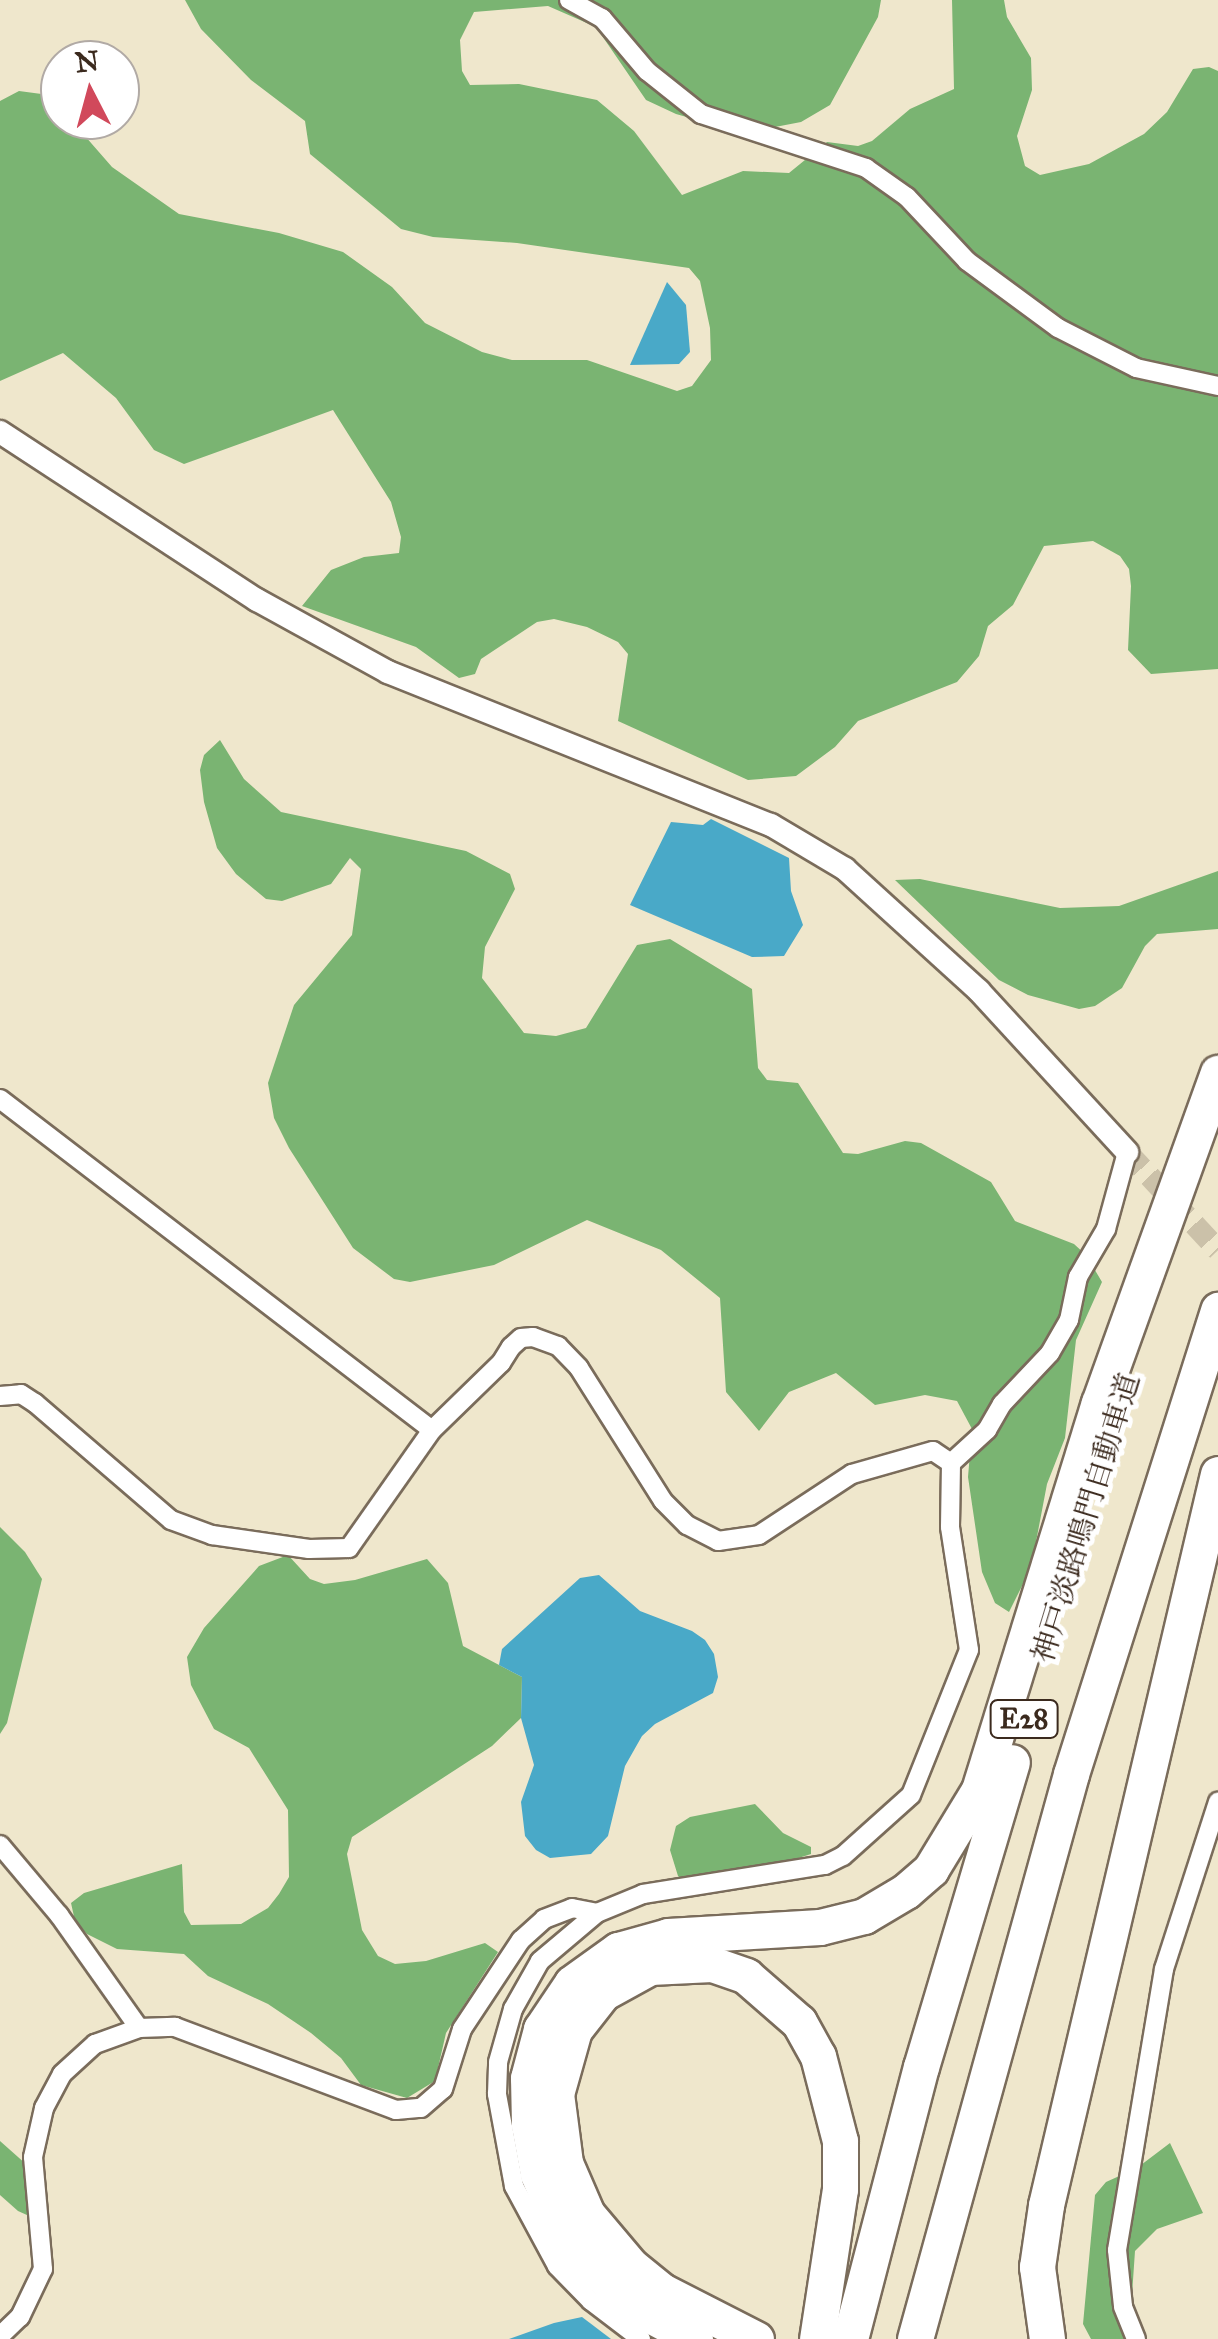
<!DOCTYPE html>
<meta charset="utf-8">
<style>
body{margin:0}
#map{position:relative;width:1218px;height:2339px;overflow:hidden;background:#efe7cc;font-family:"IM FELL Great Primer","Noto Serif JP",serif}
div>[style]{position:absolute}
.forest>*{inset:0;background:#7ab472}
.water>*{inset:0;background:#49a9c8}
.tertiary-tunnel>*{height:22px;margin-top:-11px;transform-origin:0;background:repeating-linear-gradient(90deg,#cbc1a9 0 22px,transparent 0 33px)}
.roads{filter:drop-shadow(2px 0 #7a6c5b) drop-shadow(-2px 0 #7a6c5b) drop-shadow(0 2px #7a6c5b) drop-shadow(0 -2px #7a6c5b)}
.minor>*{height:18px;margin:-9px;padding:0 9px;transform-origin:9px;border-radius:9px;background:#fff}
.tertiary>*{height:22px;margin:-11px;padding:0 11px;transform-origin:11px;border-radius:11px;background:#fff}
.motorway>*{height:35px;margin:-17.5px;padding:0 17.5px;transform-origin:17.5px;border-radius:17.5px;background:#fff}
span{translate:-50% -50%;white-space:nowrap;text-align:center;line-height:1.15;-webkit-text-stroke:10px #fff;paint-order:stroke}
.shield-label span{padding:2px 8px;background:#fff;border:2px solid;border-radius:8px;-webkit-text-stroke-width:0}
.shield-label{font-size:28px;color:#3b2a1e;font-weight:700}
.street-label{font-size:30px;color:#3b2a1e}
.north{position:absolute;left:40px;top:40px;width:100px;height:100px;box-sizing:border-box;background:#fff;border:2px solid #b1aaa5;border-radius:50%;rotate:354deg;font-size:28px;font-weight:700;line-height:40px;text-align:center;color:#3b2a1e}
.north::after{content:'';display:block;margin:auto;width:35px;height:45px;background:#d1495b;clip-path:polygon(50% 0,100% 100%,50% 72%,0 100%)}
</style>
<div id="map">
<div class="forest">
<i style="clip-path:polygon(185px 0,881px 0,878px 17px,830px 105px,801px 122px,743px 133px,676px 114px,646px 100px,596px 27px,548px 6px,474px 12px,460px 40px,462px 71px,470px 85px,519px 84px,597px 100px,634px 131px,682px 195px,743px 171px,789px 173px,827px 142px,858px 146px,872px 141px,910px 109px,954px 89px,952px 0,1004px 0,1007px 17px,1031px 58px,1032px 90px,1017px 136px,1025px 166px,1040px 175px,1089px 164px,1144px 134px,1167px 112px,1193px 69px,1209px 67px,1218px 71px,1218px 669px,1151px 674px,1128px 650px,1131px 586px,1129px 569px,1120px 556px,1093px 541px,1044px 546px,1013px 605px,988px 626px,979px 656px,957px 682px,858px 721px,835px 747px,796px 776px,748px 780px,618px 721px,628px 654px,618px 642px,587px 627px,554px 619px,537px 622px,481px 659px,475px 674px,459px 678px,416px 647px,302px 606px,331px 570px,364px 557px,399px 553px,401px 537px,391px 502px,333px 410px,184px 464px,154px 450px,116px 398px,63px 353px,0 381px,0 101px,19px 91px,49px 95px,60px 107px,60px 120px,71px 120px,112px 167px,179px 214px,279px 233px,343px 252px,392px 287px,425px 323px,482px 352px,512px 360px,587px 360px,677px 391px,692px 386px,711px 360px,710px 328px,700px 281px,689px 268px,517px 243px,433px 237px,401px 229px,310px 154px,305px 121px,251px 80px,201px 29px)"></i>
<i style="clip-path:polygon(220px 740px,244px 779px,281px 812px,466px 851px,510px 874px,515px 889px,485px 947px,482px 978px,524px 1033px,556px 1036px,586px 1028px,637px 945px,670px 939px,752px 989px,758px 1068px,767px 1080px,798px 1083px,843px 1153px,858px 1154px,905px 1141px,921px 1143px,991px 1182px,1015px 1221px,1074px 1244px,1086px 1255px,1102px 1282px,1076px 1340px,1065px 1438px,1047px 1484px,1031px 1568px,1009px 1612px,995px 1603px,982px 1572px,968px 1477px,972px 1429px,957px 1401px,925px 1395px,875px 1405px,836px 1373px,789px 1392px,759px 1431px,726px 1392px,720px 1298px,661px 1250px,587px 1220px,494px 1265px,410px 1282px,394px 1279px,353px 1248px,289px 1148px,274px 1118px,268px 1083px,294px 1005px,352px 935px,361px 869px,350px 858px,331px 884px,282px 901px,266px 899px,236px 874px,217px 848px,204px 802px,200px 770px,204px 755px)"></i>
<i style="clip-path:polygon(1218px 871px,1218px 929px,1157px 934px,1145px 946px,1122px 988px,1095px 1006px,1079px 1009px,1028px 995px,999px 980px,895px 880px,920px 879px,1060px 908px,1119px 906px)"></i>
<i style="clip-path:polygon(0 1527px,25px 1552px,42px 1579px,7px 1723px,0 1734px)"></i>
<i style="clip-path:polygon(288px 1555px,310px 1579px,324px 1584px,355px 1580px,427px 1559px,448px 1583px,463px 1646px,522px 1677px,521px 1718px,492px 1746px,352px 1837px,347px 1854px,362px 1930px,378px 1956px,395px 1964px,426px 1961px,485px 1943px,498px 1952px,446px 2033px,435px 2081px,407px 2098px,361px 2085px,341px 2058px,311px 2033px,268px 2004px,208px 1976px,184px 1954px,117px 1949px,87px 1934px,75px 1921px,71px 1903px,84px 1893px,182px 1864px,184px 1912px,191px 1925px,241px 1924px,268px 1908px,279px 1894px,289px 1877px,288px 1810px,249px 1748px,214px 1729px,191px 1685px,187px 1657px,204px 1628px,259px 1566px)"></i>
<i style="clip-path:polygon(755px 1804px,783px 1833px,811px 1847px,811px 1854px,755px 1872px,688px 1884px,678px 1876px,670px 1850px,676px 1826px,690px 1817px)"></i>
<i style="clip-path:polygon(0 2141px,27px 2165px,47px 2224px,18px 2211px,0 2195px)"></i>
<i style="clip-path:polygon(1170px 2143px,1203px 2213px,1157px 2229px,1135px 2251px,1129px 2339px,1091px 2339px,1083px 2324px,1095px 2195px,1106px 2182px,1137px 2168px)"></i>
</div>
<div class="water">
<i style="clip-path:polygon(667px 282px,686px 305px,690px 352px,679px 364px,630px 365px)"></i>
<i style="clip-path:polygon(711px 819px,789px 858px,791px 891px,803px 925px,784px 956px,752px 957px,630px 905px,671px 822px,703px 825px)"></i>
<i style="clip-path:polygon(599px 1575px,640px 1611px,692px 1631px,705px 1640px,714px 1654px,718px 1677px,713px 1693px,655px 1724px,642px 1736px,625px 1766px,608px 1836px,591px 1854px,550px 1858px,536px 1850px,525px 1836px,521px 1802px,534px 1765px,521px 1718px,522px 1677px,499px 1665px,502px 1649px,580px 1578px)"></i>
<i style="clip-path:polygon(582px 2317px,611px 2339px,509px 2339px,554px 2323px)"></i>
</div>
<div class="tertiary-tunnel">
<i style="left:1127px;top:1152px;width:134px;rotate:47.1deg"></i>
</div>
<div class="roads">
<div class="minor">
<i style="left:569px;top:0;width:38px;rotate:29deg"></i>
<i style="left:602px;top:18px;width:70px;rotate:49.7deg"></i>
<i style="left:647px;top:71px;width:69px;rotate:38.5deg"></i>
<i style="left:701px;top:114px;width:174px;rotate:18.1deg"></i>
<i style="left:866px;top:168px;width:50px;rotate:35.3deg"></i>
<i style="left:907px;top:197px;width:88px;rotate:46.8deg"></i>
<i style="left:967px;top:261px;width:113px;rotate:36.4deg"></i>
<i style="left:1058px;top:328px;width:88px;rotate:27.1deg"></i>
<i style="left:1136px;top:368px;width:84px;rotate:12.4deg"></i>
<i style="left:0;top:1099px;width:544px;rotate:37.46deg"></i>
<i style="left:0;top:1396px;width:21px;rotate:-5deg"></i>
<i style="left:21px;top:1394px;width:17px;rotate:33deg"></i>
<i style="left:35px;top:1403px;width:179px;rotate:40.7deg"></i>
<i style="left:171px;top:1520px;width:44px;rotate:20.1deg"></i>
<i style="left:212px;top:1535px;width:98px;rotate:8.2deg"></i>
<i style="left:309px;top:1549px;width:40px;rotate:-1.4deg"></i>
<i style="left:349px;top:1548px;width:144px;rotate:-54.9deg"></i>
<i style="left:432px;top:1430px;width:96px;rotate:-44.2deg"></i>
<i style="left:501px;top:1363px;width:19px;rotate:-58deg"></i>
<i style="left:511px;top:1347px;width:13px;rotate:-42deg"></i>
<i style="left:521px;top:1338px;width:12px;rotate:-5deg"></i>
<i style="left:533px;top:1337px;width:27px;rotate:20deg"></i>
<i style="left:558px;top:1346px;width:30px;rotate:46deg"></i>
<i style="left:579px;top:1368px;width:157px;rotate:57.7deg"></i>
<i style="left:663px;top:1501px;width:34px;rotate:45deg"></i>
<i style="left:687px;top:1525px;width:35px;rotate:27deg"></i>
<i style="left:718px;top:1541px;width:41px;rotate:-8.3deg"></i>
<i style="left:759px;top:1535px;width:111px;rotate:-33.3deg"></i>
<i style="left:852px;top:1474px;width:84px;rotate:-15.9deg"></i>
<i style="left:933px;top:1451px;width:22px;rotate:34deg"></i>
<i style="left:0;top:1845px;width:92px;rotate:49.9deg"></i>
<i style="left:59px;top:1915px;width:138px;rotate:54.7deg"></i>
<i style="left:0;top:2336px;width:28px;rotate:-44deg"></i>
<i style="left:20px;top:2317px;width:53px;rotate:-64.4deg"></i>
<i style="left:43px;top:2269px;width:112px;rotate:-95.1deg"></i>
<i style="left:33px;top:2157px;width:50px;rotate:-77.3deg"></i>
<i style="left:44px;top:2108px;width:38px;rotate:-62deg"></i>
<i style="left:62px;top:2074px;width:45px;rotate:-42.3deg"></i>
<i style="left:95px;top:2044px;width:47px;rotate:-20deg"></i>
<i style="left:139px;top:2028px;width:36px;rotate:-2deg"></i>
<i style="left:175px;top:2027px;width:236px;rotate:20.6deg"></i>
<i style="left:396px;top:2110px;width:25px;rotate:-5deg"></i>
<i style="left:421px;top:2108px;width:29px;rotate:-41deg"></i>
<i style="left:443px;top:2089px;width:63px;rotate:-72.4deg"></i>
<i style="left:462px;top:2029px;width:107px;rotate:-56.5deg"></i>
<i style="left:521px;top:1940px;width:31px;rotate:-42deg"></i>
<i style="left:544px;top:1919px;width:30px;rotate:-21deg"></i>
<i style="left:572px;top:1908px;width:25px;rotate:11deg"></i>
<i style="left:641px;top:2339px;width:63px;rotate:-142.8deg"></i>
<i style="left:591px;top:2301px;width:49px;rotate:-134.2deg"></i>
<i style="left:557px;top:2266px;width:91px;rotate:-118.3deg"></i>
<i style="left:514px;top:2186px;width:94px;rotate:-100.5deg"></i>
<i style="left:497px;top:2094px;width:32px;rotate:-88deg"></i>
<i style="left:498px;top:2062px;width:55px;rotate:-74.2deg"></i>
<i style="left:513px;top:2009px;width:55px;rotate:-60.6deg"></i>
<i style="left:540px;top:1961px;width:75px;rotate:-40.1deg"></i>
<i style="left:597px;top:1913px;width:50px;rotate:-22.4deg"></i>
<i style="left:643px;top:1894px;width:184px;rotate:-9.1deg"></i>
<i style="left:825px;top:1865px;width:20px;rotate:-27deg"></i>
<i style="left:843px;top:1856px;width:91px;rotate:-41.9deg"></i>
<i style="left:911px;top:1795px;width:156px;rotate:-68.2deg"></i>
<i style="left:969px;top:1650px;width:124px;rotate:-98.8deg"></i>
<i style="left:950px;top:1527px;width:64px;rotate:-89.1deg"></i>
<i style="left:951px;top:1463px;width:49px;rotate:-42.5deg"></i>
<i style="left:987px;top:1430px;width:30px;rotate:-60deg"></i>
<i style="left:1002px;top:1404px;width:70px;rotate:-46.7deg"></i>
<i style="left:1050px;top:1353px;width:38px;rotate:-60deg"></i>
<i style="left:1069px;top:1320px;width:44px;rotate:-78.2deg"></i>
<i style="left:1078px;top:1277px;width:56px;rotate:-59.7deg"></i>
<i style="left:1106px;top:1229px;width:80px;rotate:-74.7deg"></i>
<i style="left:1136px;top:2339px;width:35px;rotate:-112deg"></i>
<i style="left:1123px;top:2306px;width:56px;rotate:-96.1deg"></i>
<i style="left:1117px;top:2250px;width:285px;rotate:-80.5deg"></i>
<i style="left:1164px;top:1969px;width:176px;rotate:-72.1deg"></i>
</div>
<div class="tertiary">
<i style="left:0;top:432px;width:307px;rotate:33.2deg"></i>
<i style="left:257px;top:600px;width:149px;rotate:28.8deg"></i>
<i style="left:388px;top:672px;width:412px;rotate:21.8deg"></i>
<i style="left:771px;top:825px;width:86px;rotate:30.7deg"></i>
<i style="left:845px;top:869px;width:181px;rotate:42.3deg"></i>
<i style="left:979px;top:991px;width:219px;rotate:47.4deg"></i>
</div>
<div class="motorway">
<i style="left:695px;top:2339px;width:51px;rotate:-151.9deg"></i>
<i style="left:650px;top:2315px;width:43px;rotate:-142.6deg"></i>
<i style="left:616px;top:2289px;width:46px;rotate:-137.6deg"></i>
<i style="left:582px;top:2258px;width:46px;rotate:-122.7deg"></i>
<i style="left:557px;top:2219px;width:49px;rotate:-112.9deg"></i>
<i style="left:538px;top:2174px;width:50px;rotate:-100.4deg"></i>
<i style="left:529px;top:2125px;width:47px;rotate:-91.2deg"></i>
<i style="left:528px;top:2078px;width:51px;rotate:-75.1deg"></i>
<i style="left:541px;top:2029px;width:55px;rotate:-56deg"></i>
<i style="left:572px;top:1983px;width:57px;rotate:-35.7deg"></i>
<i style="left:618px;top:1950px;width:52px;rotate:-15.6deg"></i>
<i style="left:668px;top:1936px;width:152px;rotate:-3.4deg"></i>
<i style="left:820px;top:1927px;width:45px;rotate:-14deg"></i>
<i style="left:864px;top:1916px;width:49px;rotate:-30.8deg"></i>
<i style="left:906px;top:1891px;width:33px;rotate:-41deg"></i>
<i style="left:931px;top:1869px;width:92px;rotate:-58.7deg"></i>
<i style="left:979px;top:1790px;width:405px;rotate:-72.8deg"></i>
<i style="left:1099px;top:1403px;width:351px;rotate:-70.2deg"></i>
<i style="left:756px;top:2339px;width:106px;rotate:-152.9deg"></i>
<i style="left:662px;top:2291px;width:40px;rotate:-141deg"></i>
<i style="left:631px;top:2266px;width:68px;rotate:-130.2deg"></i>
<i style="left:587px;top:2214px;width:56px;rotate:-113.3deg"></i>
<i style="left:565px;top:2163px;width:70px;rotate:-97.4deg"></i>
<i style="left:556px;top:2094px;width:66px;rotate:-74.3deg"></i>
<i style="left:574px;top:2030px;width:47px;rotate:-51.9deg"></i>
<i style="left:603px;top:1993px;width:54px;rotate:-29deg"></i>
<i style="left:650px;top:1967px;width:62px;rotate:-2.8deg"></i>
<i style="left:712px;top:1964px;width:36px;rotate:19deg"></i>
<i style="left:746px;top:1976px;width:70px;rotate:41deg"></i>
<i style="left:799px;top:2022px;width:39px;rotate:61deg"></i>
<i style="left:818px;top:2056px;width:88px;rotate:75.5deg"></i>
<i style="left:840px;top:2141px;width:48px;rotate:90deg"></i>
<i style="left:840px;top:2189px;width:152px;rotate:98.7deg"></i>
<i style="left:850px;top:2339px;width:281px;rotate:-75.4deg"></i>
<i style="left:921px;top:2067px;width:318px;rotate:-73.4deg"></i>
<i style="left:915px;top:2339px;width:586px;rotate:-74.56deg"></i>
<i style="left:1071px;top:1774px;width:487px;rotate:-72.4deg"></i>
<i style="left:1047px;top:2339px;width:73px;rotate:-97.9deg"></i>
<i style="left:1037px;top:2267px;width:63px;rotate:-81.7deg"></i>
<i style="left:1046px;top:2205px;width:751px;rotate:-76.76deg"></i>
</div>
</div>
<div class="shield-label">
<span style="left:1024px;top:1719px">E28</span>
</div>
<div class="street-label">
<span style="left:1086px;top:1518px;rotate:-73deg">神戸淡路鳴門自動車道</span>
</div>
<div class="north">N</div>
</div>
